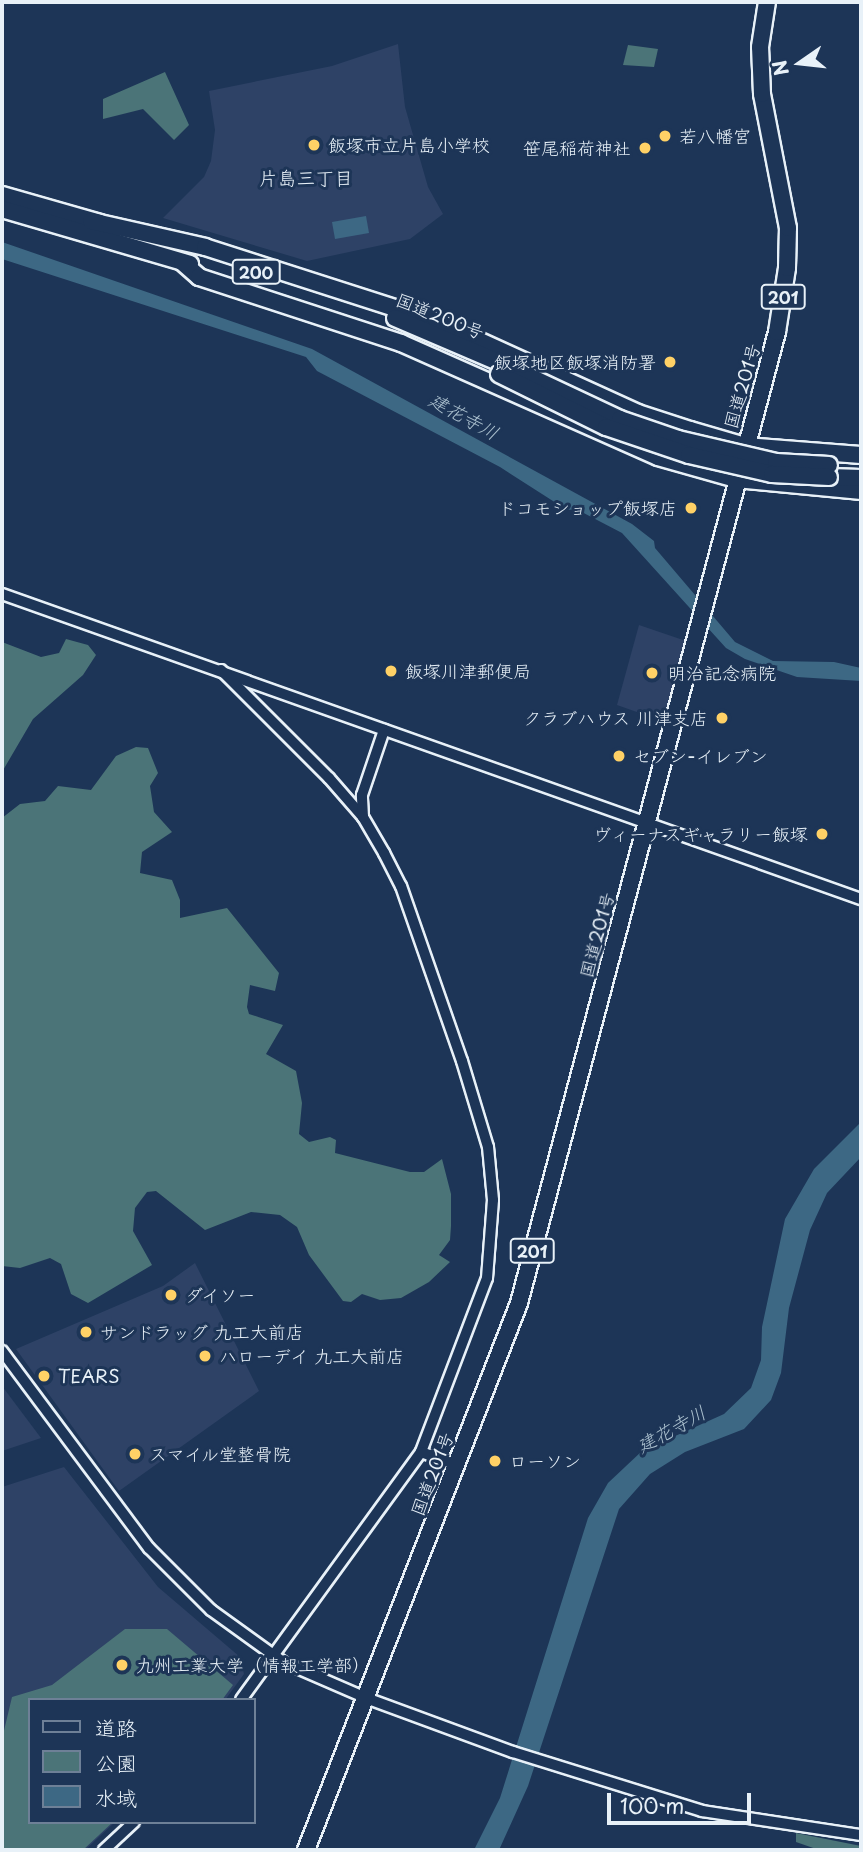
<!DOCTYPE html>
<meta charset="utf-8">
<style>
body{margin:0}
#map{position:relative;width:863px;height:1852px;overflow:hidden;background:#1d3557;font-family:"Playpen Sans","Klee One",sans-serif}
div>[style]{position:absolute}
.built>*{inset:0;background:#2e4266}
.green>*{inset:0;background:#4b7478}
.water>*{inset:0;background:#3d6884}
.roads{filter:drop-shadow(2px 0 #e8f1f8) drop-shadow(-2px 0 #e8f1f8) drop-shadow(0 2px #e8f1f8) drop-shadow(0 -2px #e8f1f8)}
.minor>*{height:10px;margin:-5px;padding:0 5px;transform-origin:5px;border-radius:5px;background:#1d3557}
.highway>*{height:16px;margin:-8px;padding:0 8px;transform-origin:8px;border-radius:8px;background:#1d3557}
.bridges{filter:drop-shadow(2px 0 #e8f1f8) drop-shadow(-2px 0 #e8f1f8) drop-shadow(0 2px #e8f1f8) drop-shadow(0 -2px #e8f1f8)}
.highway-bridge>*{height:16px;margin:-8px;padding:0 8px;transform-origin:8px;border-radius:8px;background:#1d3557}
.dots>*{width:19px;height:19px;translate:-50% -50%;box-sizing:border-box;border:4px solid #1d3557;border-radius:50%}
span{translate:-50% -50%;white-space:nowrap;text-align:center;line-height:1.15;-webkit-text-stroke:6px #1d3557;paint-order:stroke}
.shield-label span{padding:2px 5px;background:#1d3557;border:2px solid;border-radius:5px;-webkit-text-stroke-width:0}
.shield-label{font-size:16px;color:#e8f1f8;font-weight:700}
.poi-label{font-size:18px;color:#e8f1f8}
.left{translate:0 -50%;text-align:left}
.right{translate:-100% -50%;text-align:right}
.street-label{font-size:18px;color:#e8f1f8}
.neighbourhood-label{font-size:19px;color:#e8f1f8}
.water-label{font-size:19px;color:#acc1cf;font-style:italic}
.frame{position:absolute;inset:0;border:4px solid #e8f1f8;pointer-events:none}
.legend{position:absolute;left:28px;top:1698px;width:228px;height:126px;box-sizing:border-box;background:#1d3557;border:2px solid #6e8097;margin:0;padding:9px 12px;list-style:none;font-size:21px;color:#e8f1f8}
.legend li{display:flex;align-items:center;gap:14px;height:35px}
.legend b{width:35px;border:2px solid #6e8097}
.north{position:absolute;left:765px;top:28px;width:70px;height:70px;-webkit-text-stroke:5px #1d3557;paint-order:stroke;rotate:256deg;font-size:19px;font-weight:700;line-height:28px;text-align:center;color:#e8f1f8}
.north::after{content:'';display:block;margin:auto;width:24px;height:32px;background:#e8f1f8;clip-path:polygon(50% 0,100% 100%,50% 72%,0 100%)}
.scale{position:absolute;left:607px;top:1793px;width:144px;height:32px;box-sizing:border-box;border:4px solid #e8f1f8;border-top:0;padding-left:9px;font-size:21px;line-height:24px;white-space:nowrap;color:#e8f1f8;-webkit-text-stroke:5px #1d3557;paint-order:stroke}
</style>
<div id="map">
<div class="built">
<i style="clip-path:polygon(398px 44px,405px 107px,428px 187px,443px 214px,410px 239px,307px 261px,163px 218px,204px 177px,211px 161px,215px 130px,209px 91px,332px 66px)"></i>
<i style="clip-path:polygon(639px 625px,686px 641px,665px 722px,617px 705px)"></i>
<i style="clip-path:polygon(195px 1263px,259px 1391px,119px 1491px,16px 1349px,163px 1286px)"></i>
<i style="clip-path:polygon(2px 1386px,41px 1438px,2px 1451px)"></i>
<i style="clip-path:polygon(64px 1467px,158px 1587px,240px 1657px,244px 1674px,225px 1700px,30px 1700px,30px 1822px,115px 1822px,85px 1850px,2px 1850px,2px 1487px)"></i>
</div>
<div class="green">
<i style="clip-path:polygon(628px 45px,658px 49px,654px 67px,623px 65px)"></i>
<i style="clip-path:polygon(165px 72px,189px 125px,174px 140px,143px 109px,103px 119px,103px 99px)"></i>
<i style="clip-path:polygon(66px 639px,88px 645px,96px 655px,83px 675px,33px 719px,2px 772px,2px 642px,41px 657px,59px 653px)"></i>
<i style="clip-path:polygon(136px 747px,148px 748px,158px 773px,150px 786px,154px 812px,172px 832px,142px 852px,140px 873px,172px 880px,180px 900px,180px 918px,227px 908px,279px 973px,275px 991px,250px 985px,247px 1007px,249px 1014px,283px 1025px,266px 1054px,296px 1071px,302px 1103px,299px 1134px,309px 1142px,330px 1137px,336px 1140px,335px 1153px,410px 1172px,424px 1172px,442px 1159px,451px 1194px,451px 1226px,450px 1240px,439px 1255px,450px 1262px,429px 1282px,401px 1298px,380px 1300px,362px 1294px,351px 1302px,343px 1301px,309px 1255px,297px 1227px,280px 1215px,251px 1212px,205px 1230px,156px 1191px,147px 1192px,135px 1208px,133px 1231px,152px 1265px,88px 1303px,71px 1294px,61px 1264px,50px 1258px,20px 1268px,2px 1266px,2px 818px,20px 804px,45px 801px,58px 786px,91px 790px,116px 756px)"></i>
<i style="clip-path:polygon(125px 1629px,167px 1629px,233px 1685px,222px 1700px,30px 1700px,30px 1822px,113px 1822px,83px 1850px,2px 1850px,2px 1739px,12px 1697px,52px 1685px)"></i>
<i style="clip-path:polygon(796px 1833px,861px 1846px,861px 1850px,819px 1850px,796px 1842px)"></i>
</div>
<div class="water">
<i style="clip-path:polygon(366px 216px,369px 233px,335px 239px,332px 222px)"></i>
<i style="clip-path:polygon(2px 242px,312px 349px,632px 524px,654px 541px,655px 548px,735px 642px,773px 661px,834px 662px,861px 668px,861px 681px,797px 677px,745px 659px,726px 648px,622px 533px,576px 509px,567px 510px,500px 467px,317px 371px,306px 357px,2px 259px)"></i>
<i style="clip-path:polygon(861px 1122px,861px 1157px,827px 1193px,810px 1230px,789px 1308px,781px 1373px,771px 1400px,744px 1429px,685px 1452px,650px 1474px,619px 1509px,528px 1786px,499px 1850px,474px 1850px,500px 1798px,588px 1518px,608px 1483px,642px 1451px,724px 1414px,751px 1388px,761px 1360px,762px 1327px,785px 1219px,814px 1169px)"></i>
</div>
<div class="roads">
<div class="minor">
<i style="left:2px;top:594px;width:912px;rotate:19.55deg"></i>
<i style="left:221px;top:670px;width:153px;rotate:45deg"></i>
<i style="left:329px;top:778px;width:52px;rotate:48.9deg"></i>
<i style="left:363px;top:817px;width:42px;rotate:59.7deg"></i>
<i style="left:384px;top:853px;width:37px;rotate:63deg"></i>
<i style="left:401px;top:886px;width:185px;rotate:70.8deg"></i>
<i style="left:462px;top:1061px;width:90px;rotate:73.2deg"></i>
<i style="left:488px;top:1147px;width:53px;rotate:84.6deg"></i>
<i style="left:493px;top:1200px;width:78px;rotate:94.4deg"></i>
<i style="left:487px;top:1278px;width:186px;rotate:110.8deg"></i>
<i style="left:421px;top:1452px;width:306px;rotate:126deg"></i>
<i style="left:363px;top:817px;width:22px;rotate:-93deg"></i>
<i style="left:362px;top:795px;width:69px;rotate:-71.3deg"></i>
<i style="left:2px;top:1351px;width:246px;rotate:53.3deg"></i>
<i style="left:149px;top:1548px;width:88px;rotate:45deg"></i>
<i style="left:211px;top:1610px;width:89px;rotate:35.8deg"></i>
<i style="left:283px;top:1662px;width:90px;rotate:23.4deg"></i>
<i style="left:366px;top:1698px;width:157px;rotate:20.2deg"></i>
<i style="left:513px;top:1752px;width:198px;rotate:17.3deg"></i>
<i style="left:702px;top:1811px;width:161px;rotate:8.6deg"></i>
<i style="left:421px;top:1452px;width:37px;rotate:20deg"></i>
<i style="left:104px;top:1850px;width:41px;rotate:-43deg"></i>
</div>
<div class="highway">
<i style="left:2px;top:195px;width:102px;rotate:15.9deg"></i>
<i style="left:2px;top:209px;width:196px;rotate:16.3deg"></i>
<i style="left:91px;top:221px;width:117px;rotate:12.8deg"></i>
<i style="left:205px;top:247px;width:243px;rotate:17.8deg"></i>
<i style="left:436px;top:321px;width:222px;rotate:24.5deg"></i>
<i style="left:638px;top:413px;width:55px;rotate:18.1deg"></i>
<i style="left:690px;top:430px;width:57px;rotate:16.2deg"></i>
<i style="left:745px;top:446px;width:116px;rotate:4.4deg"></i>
<i style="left:182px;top:262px;width:23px;rotate:41deg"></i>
<i style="left:199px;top:277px;width:213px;rotate:18.1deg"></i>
<i style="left:401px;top:343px;width:281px;rotate:23.9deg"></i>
<i style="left:658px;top:457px;width:81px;rotate:15.8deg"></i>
<i style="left:736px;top:479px;width:126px;rotate:5.5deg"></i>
<i style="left:395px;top:318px;width:120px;rotate:23.1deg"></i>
<i style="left:829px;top:477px;width:32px;rotate:2deg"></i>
<i style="left:306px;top:1850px;width:587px;rotate:-68.72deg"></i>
<i style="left:519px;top:1303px;width:1005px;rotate:-75.12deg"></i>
<i style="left:777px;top:332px;width:65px;rotate:-81.1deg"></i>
<i style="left:787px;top:268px;width:40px;rotate:-88.6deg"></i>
<i style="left:788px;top:228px;width:136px;rotate:-101deg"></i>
<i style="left:762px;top:94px;width:47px;rotate:-92.4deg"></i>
<i style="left:760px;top:47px;width:46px;rotate:-81.2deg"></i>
</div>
</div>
<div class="bridges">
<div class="highway-bridge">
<i style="left:505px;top:365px;width:127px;rotate:25.2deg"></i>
<i style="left:620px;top:419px;width:61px;rotate:19deg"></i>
<i style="left:678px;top:439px;width:101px;rotate:13.2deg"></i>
<i style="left:776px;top:462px;width:53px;rotate:3.2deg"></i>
<i style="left:499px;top:374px;width:119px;rotate:26.4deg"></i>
<i style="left:606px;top:427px;width:88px;rotate:18.6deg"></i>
<i style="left:689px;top:455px;width:85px;rotate:12.9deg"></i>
<i style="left:772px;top:474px;width:57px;rotate:3deg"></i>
</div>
</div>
<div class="dots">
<i style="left:665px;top:136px;background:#ffd166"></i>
<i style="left:314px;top:145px;background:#ffd166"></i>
<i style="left:645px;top:148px;background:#ffd166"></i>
<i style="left:670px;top:362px;background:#ffd166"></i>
<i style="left:691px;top:508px;background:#ffd166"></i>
<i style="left:391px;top:671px;background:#ffd166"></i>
<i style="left:652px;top:673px;background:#ffd166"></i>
<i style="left:722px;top:718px;background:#ffd166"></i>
<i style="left:619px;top:756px;background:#ffd166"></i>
<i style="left:822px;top:834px;background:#ffd166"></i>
<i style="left:171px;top:1295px;background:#ffd166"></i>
<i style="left:86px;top:1332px;background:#ffd166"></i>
<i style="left:205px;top:1356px;background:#ffd166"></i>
<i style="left:44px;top:1376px;background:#ffd166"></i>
<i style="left:135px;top:1454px;background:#ffd166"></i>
<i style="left:495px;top:1461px;background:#ffd166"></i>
<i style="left:122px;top:1665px;background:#ffd166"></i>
</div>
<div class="shield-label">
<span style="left:256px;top:272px">200</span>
<span style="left:783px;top:297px">201</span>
<span style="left:532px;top:1251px">201</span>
</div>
<div class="poi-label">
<span class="left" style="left:679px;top:136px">若八幡宮</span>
<span class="left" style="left:328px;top:145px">飯塚市立片島小学校</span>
<span class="right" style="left:631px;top:148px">笹尾稲荷神社</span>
<span class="right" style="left:656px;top:362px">飯塚地区飯塚消防署</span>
<span class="right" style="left:677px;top:508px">ドコモショップ飯塚店</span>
<span class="left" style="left:405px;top:671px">飯塚川津郵便局</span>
<span class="left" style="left:668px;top:673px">明治記念病院</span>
<span class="right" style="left:708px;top:718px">クラブハウス 川津支店</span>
<span class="left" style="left:633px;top:756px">セブン-イレブン</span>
<span class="right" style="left:808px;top:834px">ヴィーナスギャラリー飯塚</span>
<span class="left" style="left:185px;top:1295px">ダイソー</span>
<span class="left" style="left:100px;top:1332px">サンドラッグ 九工大前店</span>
<span class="left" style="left:219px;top:1356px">ハローデイ 九工大前店</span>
<span class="left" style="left:58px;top:1376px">TEARS</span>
<span class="left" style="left:149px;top:1454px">スマイル堂整骨院</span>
<span class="left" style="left:509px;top:1461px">ローソン</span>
<span class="left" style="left:136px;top:1665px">九州工業大学（情報工学部）</span>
</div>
<div class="street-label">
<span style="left:440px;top:316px;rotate:22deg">国道200号</span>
<span style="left:742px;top:386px;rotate:-74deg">国道201号</span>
<span style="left:597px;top:935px;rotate:-75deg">国道201号</span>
<span style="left:432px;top:1474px;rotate:-69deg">国道201号</span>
</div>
<div class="neighbourhood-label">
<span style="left:306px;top:178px">片島三丁目</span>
</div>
<div class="water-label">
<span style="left:464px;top:416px;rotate:29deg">建花寺川</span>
<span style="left:671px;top:1429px;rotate:-29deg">建花寺川</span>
</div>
<div class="frame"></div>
<ul class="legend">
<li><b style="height:9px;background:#1d3557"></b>道路</li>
<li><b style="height:19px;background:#4b7478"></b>公園</li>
<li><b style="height:19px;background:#3d6884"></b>水域</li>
</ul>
<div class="north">N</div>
<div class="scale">100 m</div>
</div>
